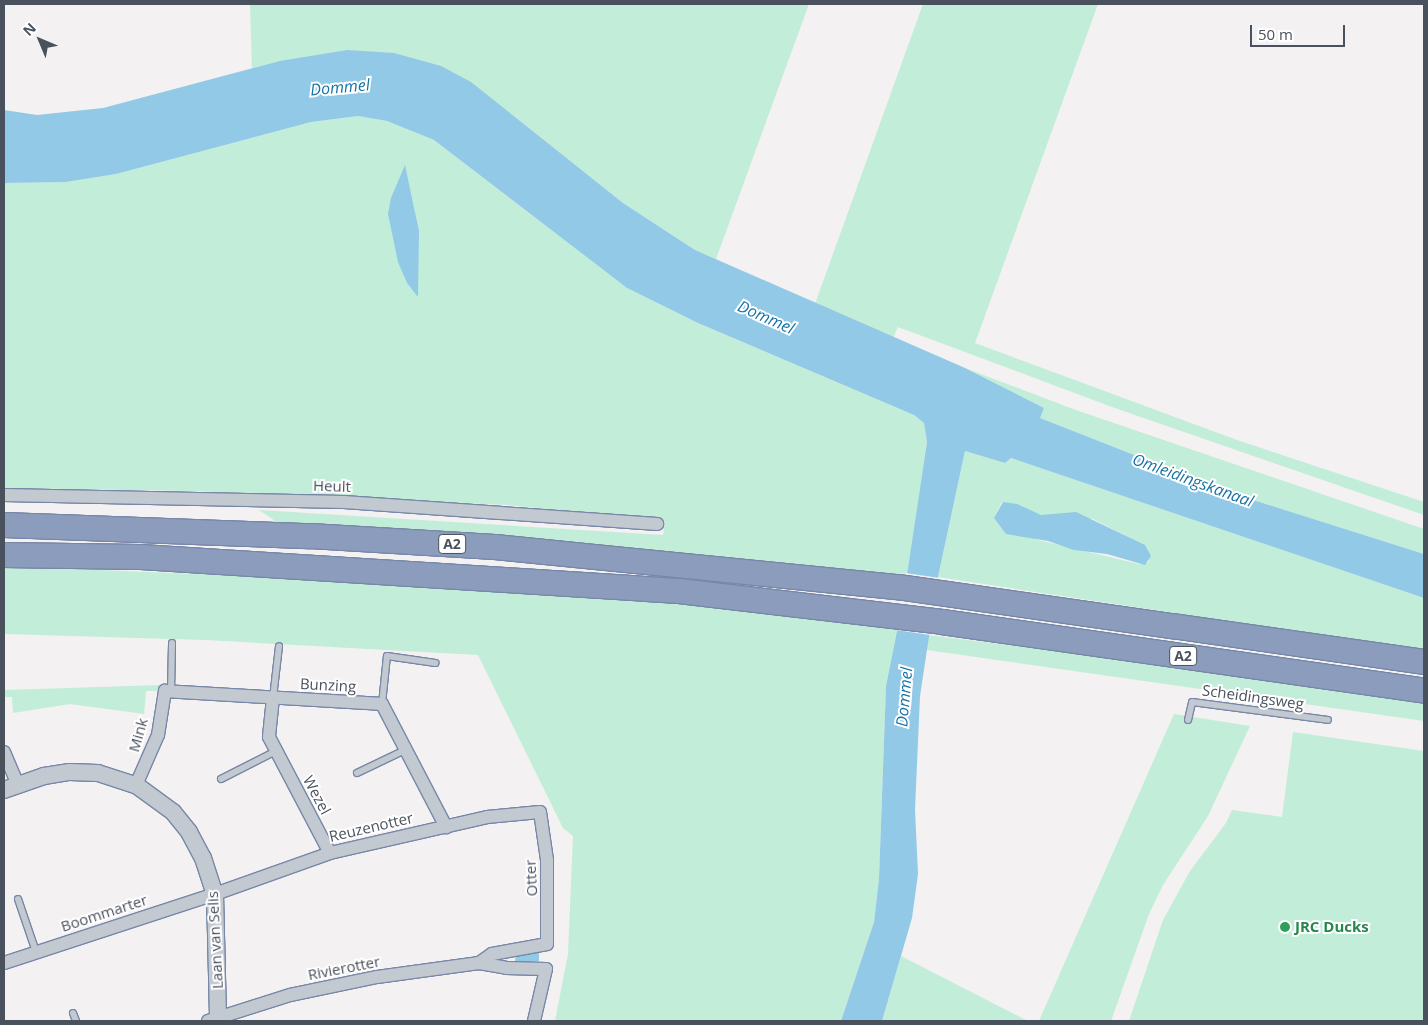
<!DOCTYPE html>
<style>
body{margin:0}
#map{position:relative;width:1428px;height:1025px;overflow:hidden;background:#f3f1f1;font-family:"Open Sans",sans-serif}
div>[style]{position:absolute}
.green>*{inset:0;background:#c2edd9}
.water>*{inset:0;background:#92c9e7}
.pier>*{inset:0;background:#f3f1f1}
.roads{filter:drop-shadow(1px 0 #7787a7) drop-shadow(-1px 0 #7787a7) drop-shadow(0 1px #7787a7) drop-shadow(0 -1px #7787a7)}
.service>*{height:6px;margin:-3px;padding:0 3px;transform-origin:3px;border-radius:3px;background:#c2c9d1}
.minor>*{height:12px;margin:-6px;padding:0 6px;transform-origin:6px;border-radius:6px;background:#c2c9d1}
.tertiary>*{height:16px;margin:-8px;padding:0 8px;transform-origin:8px;border-radius:8px;background:#c2c9d1}
.motorway>*{height:24px;margin:-12px;padding:0 12px;transform-origin:12px;border-radius:12px;background:#8c9cbc}
.dots>*{width:14px;height:14px;translate:-50% -50%;box-sizing:border-box;border:2px solid #fff;border-radius:50%}
span{translate:-50% -50%;white-space:nowrap;text-align:center;line-height:1.15;-webkit-text-stroke:4px #fff;paint-order:stroke}
.shield-label span{padding:1px 4px;background:#fff;border:1px solid;border-radius:4px;-webkit-text-stroke-width:0}
.shield-label{font-size:14px;color:#49515d;font-weight:700}
.street-label{font-size:15px;color:#49515d}
.leisure-label{font-size:15px;color:#27864d;font-weight:700}
.left{translate:0 -50%;text-align:left}
.water-label{font-size:16px;color:#1671a4;font-style:italic}
.frame{position:absolute;inset:0;border:5px solid #49515d;pointer-events:none}
.north{position:absolute;left:15px;top:15px;width:50px;height:50px;-webkit-text-stroke:4px #fff;paint-order:stroke;rotate:315deg;font-size:14px;font-weight:700;line-height:20px;text-align:center;color:#49515d}
.north::after{content:'';display:block;margin:auto;width:18px;height:22px;background:#49515d;clip-path:polygon(50% 0,100% 100%,50% 72%,0 100%)}
.scale{position:absolute;left:1250px;top:25px;width:95px;height:22px;box-sizing:border-box;border:2px solid #49515d;border-top:0;padding-left:6px;font-size:15px;line-height:18px;white-space:nowrap;color:#49515d;-webkit-text-stroke:4px #fff;paint-order:stroke}
</style>
<div id="map">
<div class="green">
<i style="clip-path:polygon(250px 4px,809px 4px,716px 259px,695px 250px,623px 203px,519px 121px,347px 50px,252px 69px)"></i>
<i style="clip-path:polygon(923px 4px,1098px 4px,975px 343px,1237px 440px,1424px 502px,1424px 515px,1112px 407px,898px 327px,893px 338px,815px 304px)"></i>
<i style="clip-path:polygon(evenodd,358px 116px,387px 121px,434px 140px,627px 288px,698px 323px,914px 415px,924px 423px,927px 442px,908px 574px,901px 573px,900px 577px,561px 543px,281px 525px,259px 510px,663px 535px,665px 522px,508px 505px,192px 491px,4px 488px,4px 183px,66px 182px,116px 174px,311px 122px,358px 116px,405px 167px,415px 211px,418px 296px,407px 283px,405px 167px)"></i>
<i style="clip-path:polygon(965px 368px,1073px 409px,1424px 529px,1424px 554px,1231px 493px,1040px 418px,1044px 408px)"></i>
<i style="clip-path:polygon(evenodd,965px 451px,1005px 463px,1011px 458px,1424px 598px,1424px 651px,938px 577px,965px 451px,1002px 502px,1041px 515px,1093px 519px,1144px 545px,1149px 562px,1139px 564px,1038px 540px,994px 518px,1002px 502px)"></i>
<i style="clip-path:polygon(4px 566px,366px 581px,600px 596px,813px 618px,898px 630px,886px 686px,879px 879px,874px 922px,841px 1021px,555px 1021px,568px 954px,573px 836px,563px 828px,478px 655px,206px 640px,4px 634px)"></i>
<i style="clip-path:polygon(928px 635px,1198px 669px,1424px 702px,1424px 721px,927px 650px)"></i>
<i style="clip-path:polygon(163px 685px,162px 691px,146px 691px,144px 714px,70px 704px,13px 713px,12px 697px,5px 697px,4px 690px)"></i>
<i style="clip-path:polygon(1174px 714px,1250px 726px,1208px 816px,1163px 885px,1149px 914px,1111px 1021px,1039px 1021px)"></i>
<i style="clip-path:polygon(1293px 732px,1424px 751px,1424px 1021px,1129px 1021px,1163px 920px,1190px 871px,1226px 823px,1232px 810px,1282px 817px)"></i>
<i style="clip-path:polygon(901px 956px,1028px 1021px,882px 1021px)"></i>
</div>
<div class="water">
<i style="clip-path:polygon(347px 50px,394px 53px,441px 66px,471px 82px,623px 203px,695px 250px,965px 368px,1044px 408px,1040px 418px,1231px 493px,1424px 554px,1424px 598px,1011px 458px,1005px 463px,965px 451px,938px 577px,920px 696px,915px 810px,918px 874px,912px 918px,882px 1021px,841px 1021px,874px 922px,879px 879px,886px 686px,903px 602px,927px 442px,924px 423px,914px 415px,698px 323px,627px 288px,434px 140px,387px 121px,358px 116px,311px 122px,116px 174px,66px 182px,4px 183px,4px 110px,37px 115px,103px 108px,280px 61px)"></i>
<i style="clip-path:polygon(405px 165px,419px 231px,418px 297px,407px 283px,398px 262px,388px 214px,391px 198px)"></i>
<i style="clip-path:polygon(1003px 502px,1017px 504px,1041px 515px,1076px 512px,1145px 545px,1151px 556px,1145px 565px,1107px 554px,1074px 550px,1048px 541px,1006px 534px,994px 518px)"></i>
<i style="clip-path:polygon(539px 951px,539px 961px,515px 961px,516px 955px)"></i>
</div>
<div class="pier">
<i style="clip-path:polygon(905px 573px,940px 578px,930px 635px,896px 630px)"></i>
</div>
<div class="roads">
<div class="service">
<i style="left:171px;top:692px;width:49px;rotate:-88.8deg"></i>
<i style="left:273px;top:698px;width:52px;rotate:-83.4deg"></i>
<i style="left:382px;top:704px;width:48px;rotate:-84.1deg"></i>
<i style="left:387px;top:656px;width:49px;rotate:8.3deg"></i>
<i style="left:1188px;top:720px;width:18px;rotate:-77deg"></i>
<i style="left:1192px;top:702px;width:137px;rotate:7.5deg"></i>
<i style="left:357px;top:773px;width:55px;rotate:-25.6deg"></i>
<i style="left:221px;top:779px;width:62px;rotate:-27deg"></i>
<i style="left:18px;top:899px;width:56px;rotate:71.2deg"></i>
<i style="left:73px;top:1013px;width:9px;rotate:69deg"></i>
</div>
<div class="minor">
<i style="left:4px;top:495px;width:340px;rotate:1.2deg"></i>
<i style="left:344px;top:502px;width:314px;rotate:4deg"></i>
<i style="left:273px;top:698px;width:39px;rotate:96deg"></i>
<i style="left:269px;top:737px;width:131px;rotate:62.3deg"></i>
<i style="left:4px;top:752px;width:34px;rotate:67deg"></i>
<i style="left:136px;top:785px;width:55px;rotate:-66.3deg"></i>
<i style="left:158px;top:735px;width:45px;rotate:-81deg"></i>
<i style="left:165px;top:691px;width:217px;rotate:3.4deg"></i>
<i style="left:382px;top:704px;width:139px;rotate:62.5deg"></i>
<i style="left:4px;top:963px;width:222px;rotate:-18.1deg"></i>
<i style="left:215px;top:894px;width:122px;rotate:-19.6deg"></i>
<i style="left:330px;top:853px;width:161px;rotate:-12.9deg"></i>
<i style="left:487px;top:817px;width:53px;rotate:-5.4deg"></i>
<i style="left:540px;top:812px;width:49px;rotate:81.7deg"></i>
<i style="left:547px;top:860px;width:84px;rotate:90deg"></i>
<i style="left:547px;top:944px;width:56px;rotate:169.7deg"></i>
<i style="left:492px;top:954px;width:16px;rotate:145deg"></i>
<i style="left:208px;top:1021px;width:86px;rotate:-17.6deg"></i>
<i style="left:290px;top:995px;width:89px;rotate:-11.7deg"></i>
<i style="left:377px;top:977px;width:103px;rotate:-7.8deg"></i>
<i style="left:479px;top:963px;width:27px;rotate:10deg"></i>
<i style="left:506px;top:968px;width:40px;rotate:1.4deg"></i>
<i style="left:546px;top:969px;width:53px;rotate:103deg"></i>
</div>
<div class="tertiary">
<i style="left:4px;top:790px;width:42px;rotate:-19.3deg"></i>
<i style="left:44px;top:776px;width:26px;rotate:-9deg"></i>
<i style="left:70px;top:772px;width:28px;rotate:2deg"></i>
<i style="left:98px;top:773px;width:40px;rotate:18deg"></i>
<i style="left:136px;top:785px;width:46px;rotate:36.1deg"></i>
<i style="left:173px;top:812px;width:26px;rotate:51deg"></i>
<i style="left:189px;top:832px;width:30px;rotate:62deg"></i>
<i style="left:203px;top:858px;width:38px;rotate:72deg"></i>
<i style="left:215px;top:894px;width:127px;rotate:88.6deg"></i>
</div>
<div class="motorway">
<i style="left:4px;top:525px;width:306px;rotate:2.1deg"></i>
<i style="left:310px;top:536px;width:185px;rotate:3.4deg"></i>
<i style="left:495px;top:547px;width:405px;rotate:5.7deg"></i>
<i style="left:898px;top:587px;width:531px;rotate:8.11deg"></i>
<i style="left:4px;top:555px;width:137px;rotate:0.8deg"></i>
<i style="left:141px;top:557px;width:539px;rotate:3.62deg"></i>
<i style="left:679px;top:591px;width:265px;rotate:6.7deg"></i>
<i style="left:942px;top:622px;width:487px;rotate:8.1deg"></i>
</div>
</div>
<div class="dots">
<i style="left:1285px;top:927px;background:#2e9e5b"></i>
</div>
<div class="shield-label">
<span style="left:452px;top:544px">A2</span>
<span style="left:1183px;top:656px">A2</span>
</div>
<div class="street-label">
<span style="left:332px;top:486px;rotate:2deg">Heult</span>
<span style="left:328px;top:685px;rotate:3deg">Bunzing</span>
<span style="left:1253px;top:697px;rotate:8deg">Scheidingsweg</span>
<span style="left:138px;top:735px;rotate:-74deg">Mink</span>
<span style="left:317px;top:795px;rotate:62deg">Wezel</span>
<span style="left:371px;top:827px;rotate:-13deg">Reuzenotter</span>
<span style="left:531px;top:878px;rotate:-93deg">Otter</span>
<span style="left:104px;top:913px;rotate:-18deg">Boommarter</span>
<span style="left:215px;top:940px;rotate:-93deg">Laan van Selis</span>
<span style="left:344px;top:968px;rotate:-11deg">Rivierotter</span>
</div>
<div class="leisure-label">
<span class="left" style="left:1295px;top:927px">JRC Ducks</span>
</div>
<div class="water-label">
<span style="left:340px;top:87px;rotate:-5deg">Dommel</span>
<span style="left:766px;top:317px;rotate:24deg">Dommel</span>
<span style="left:1193px;top:480px;rotate:20deg">Omleidingskanaal</span>
<span style="left:904px;top:697px;rotate:-85deg">Dommel</span>
</div>
<div class="frame"></div>
<div class="north">N</div>
<div class="scale">50 m</div>
</div>
